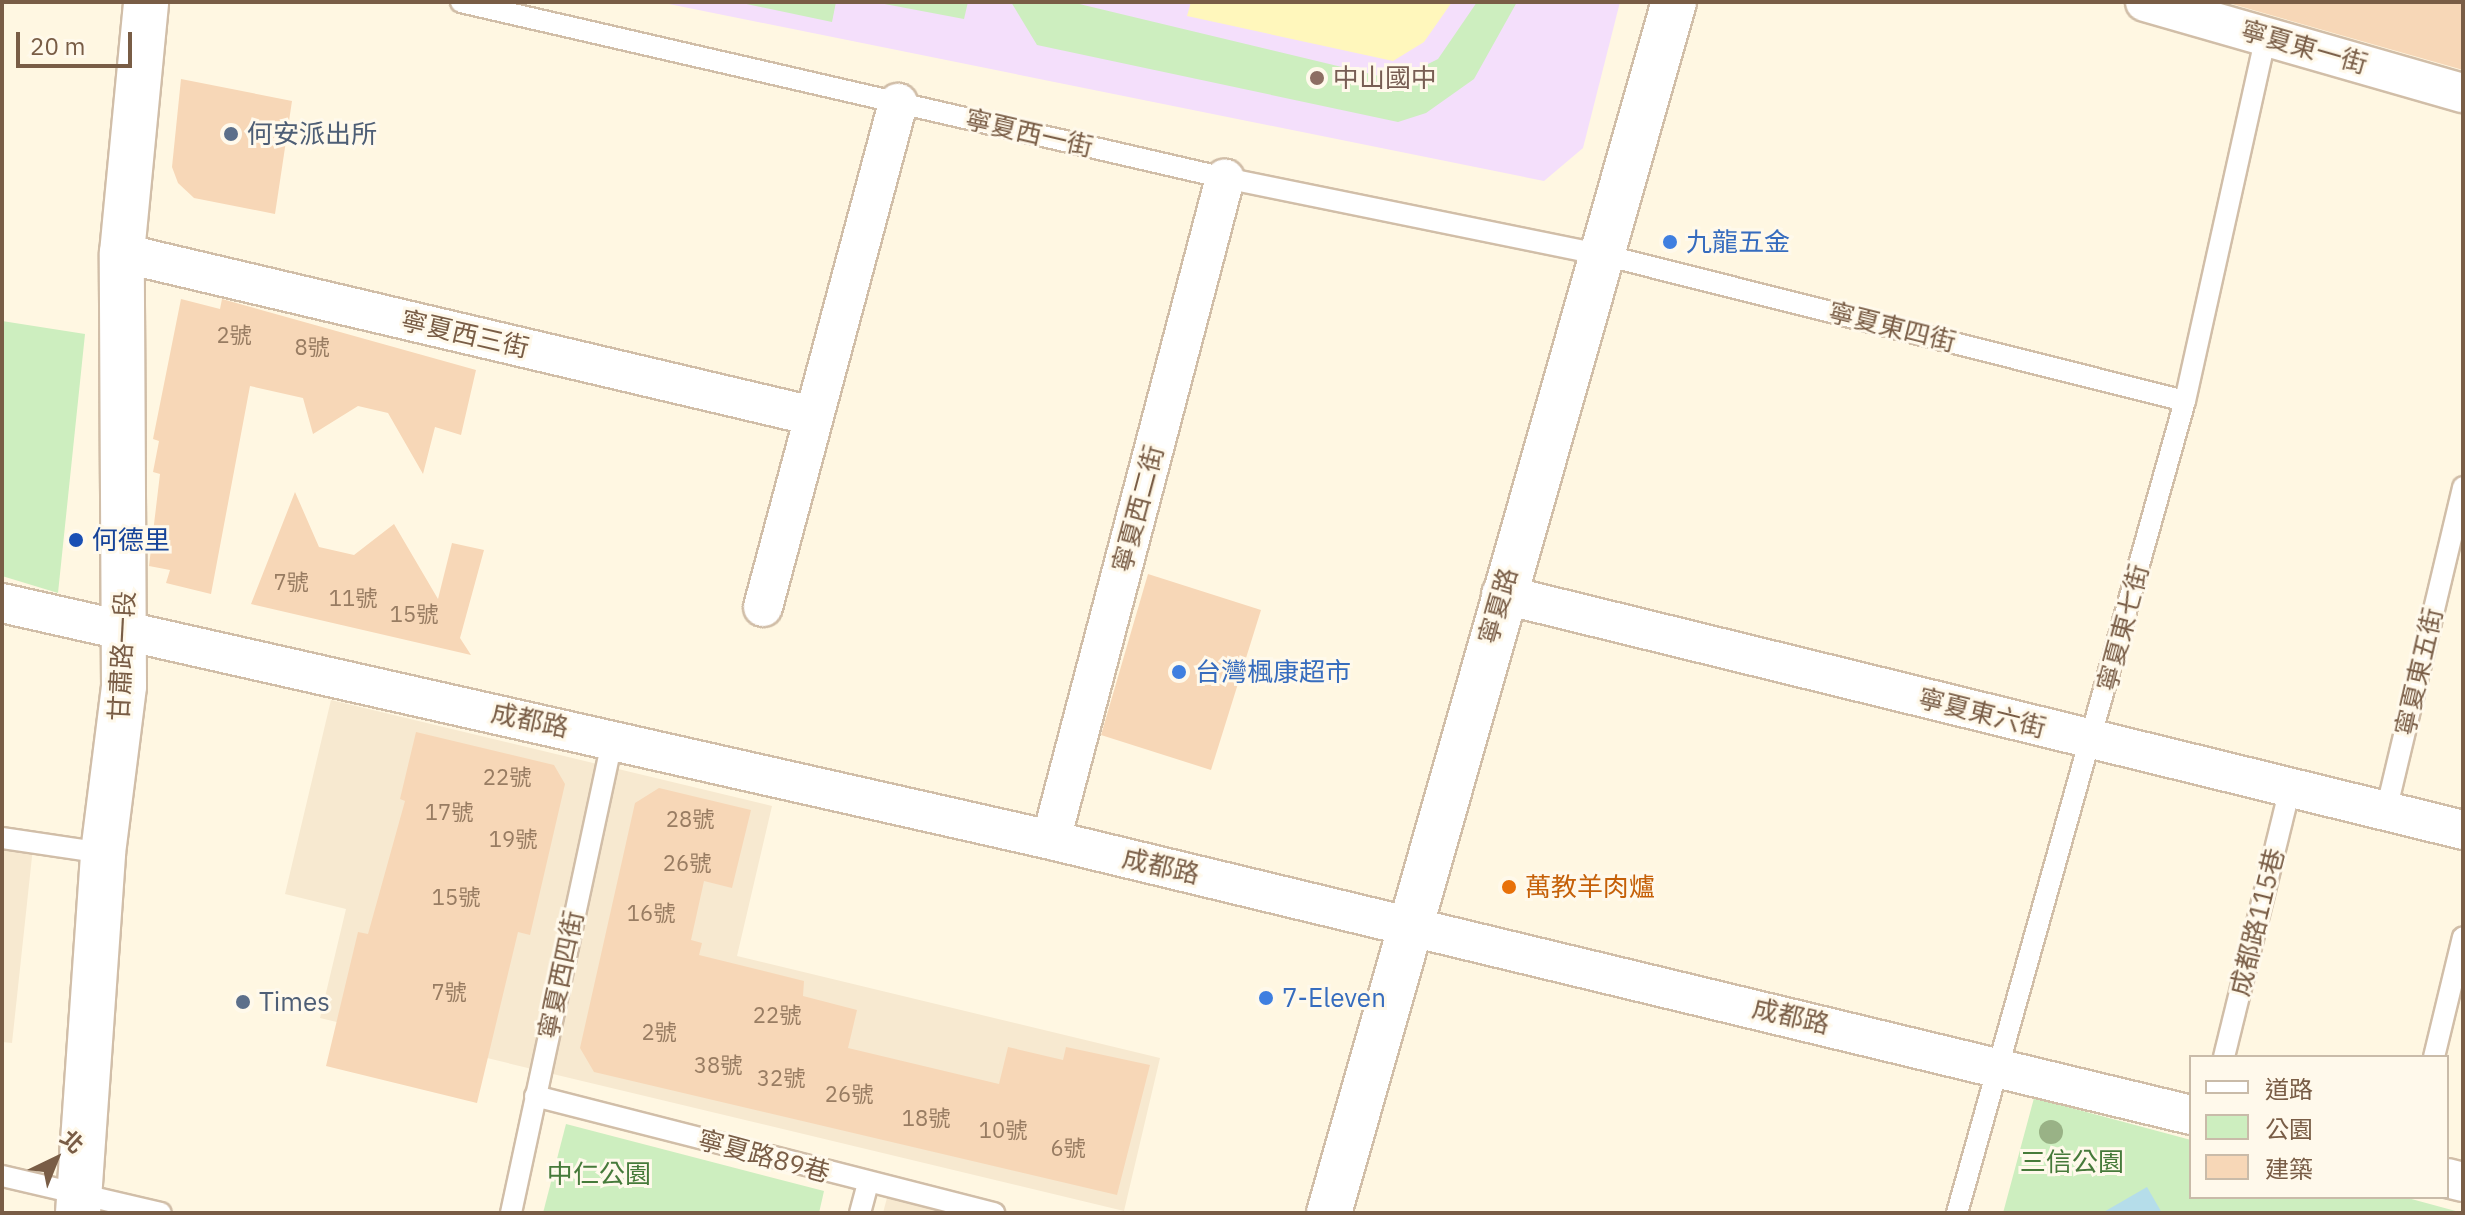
<!DOCTYPE html>
<meta charset="utf-8">
<style>
body{margin:0}
#map{position:relative;width:2465px;height:1215px;overflow:hidden;background:#fff7e2;font-family:"IBM Plex Sans","Noto Sans TC",sans-serif}
div>[style]{position:absolute}
.residential>*{inset:0;background:#f7e9d0}
.education>*{inset:0;background:#f4dffb}
.green>*{inset:0;background:#cdeebf}
.sand>*{inset:0;background:#fff7bc}
.water>*{inset:0;background:#b5ddea}
.building>*{inset:0;background:#f7d7b7}
.roads{filter:drop-shadow(2px 0 #d1bea8) drop-shadow(-2px 0 #d1bea8) drop-shadow(0 2px #d1bea8) drop-shadow(0 -2px #d1bea8)}
.service>*{height:20px;margin:-10px;padding:0 10px;transform-origin:10px;border-radius:10px;background:#fff}
.minor>*{height:38px;margin:-19px;padding:0 19px;transform-origin:19px;border-radius:19px;background:#fff}
.tertiary>*{height:44px;margin:-22px;padding:0 22px;transform-origin:22px;border-radius:22px;background:#fff}
.trees>*{width:24px;height:24px;margin:-12px;border-radius:50%;background:#99b286}
.dots>*{width:22px;height:22px;translate:-50% -50%;box-sizing:border-box;border:4px solid #fff9eb;border-radius:50%}
span{translate:-50% -50%;white-space:nowrap;text-align:center;line-height:1.15;-webkit-text-stroke:6px #fff9eb;paint-order:stroke}
.number-label{font-size:22px;color:#987c62}
.number-label span{-webkit-text-stroke-width:0}
.street-label{font-size:26px;color:#795d46}
.education-label{font-size:26px;color:#785e54}
.left{translate:0 -50%;text-align:left}
.service-label{font-size:26px;color:#4e5e75}
.shop-label{font-size:26px;color:#366cbe}
.transit-label{font-size:26px;color:#164399}
.food-label{font-size:26px;color:#c56008}
.park-label{font-size:26px;color:#467a3a}
.frame{position:absolute;inset:0;border:4px solid #795d46;pointer-events:none}
.legend{position:absolute;left:2189px;top:1055px;width:260px;height:144px;box-sizing:border-box;background:#fff9eb;border:2px solid #c9bba9;margin:0;padding:10px 14px;list-style:none;font-size:24px;color:#795d46}
.legend li{display:flex;align-items:center;gap:16px;height:40px}
.legend b{width:40px;border:2px solid #c9bba9}
.north{position:absolute;left:16px;top:1119px;width:80px;height:80px;-webkit-text-stroke:6px #fff9eb;paint-order:stroke;rotate:43deg;font-size:22px;font-weight:700;line-height:32px;text-align:center;color:#795d46}
.north::after{content:'';display:block;margin:auto;width:28px;height:36px;background:#795d46;clip-path:polygon(50% 0,100% 100%,50% 72%,0 100%)}
.scale{position:absolute;left:16px;top:32px;width:116px;height:36px;box-sizing:border-box;border:4px solid #795d46;border-top:0;padding-left:10px;font-size:24px;line-height:28px;white-space:nowrap;color:#795d46;-webkit-text-stroke:6px #fff9eb;paint-order:stroke}
</style>
<div id="map">
<div class="residential">
<i style="clip-path:polygon(331px 700px,772px 806px,737px 956px,1160px 1058px,1124px 1211px,320px 1018px,346px 909px,285px 894px)"></i>
<i style="clip-path:polygon(2px 834px,34px 838px,12px 1043px,2px 1042px)"></i>
<i style="clip-path:polygon(888px 1194px,954px 1213px,883px 1213px)"></i>
</div>
<div class="education">
<i style="clip-path:polygon(659px 2px,1620px 2px,1583px 148px,1544px 181px)"></i>
</div>
<div class="green">
<i style="clip-path:polygon(737px 2px,836px 2px,832px 22px)"></i>
<i style="clip-path:polygon(874px 2px,968px 2px,964px 19px)"></i>
<i style="clip-path:polygon(1011px 2px,1071px 2px,1396px 80px,1438px 59px,1477px 2px,1517px 2px,1474px 79px,1426px 113px,1398px 122px,1037px 45px)"></i>
<i style="clip-path:polygon(2px 321px,85px 334px,58px 593px,2px 576px)"></i>
<i style="clip-path:polygon(2034px 1098px,2191px 1140px,2191px 1197px,2404px 1197px,2463px 1213px,2003px 1213px)"></i>
<i style="clip-path:polygon(566px 1124px,824px 1191px,819px 1213px,543px 1213px)"></i>
</div>
<div class="sand">
<i style="clip-path:polygon(1191px 2px,1452px 2px,1424px 42px,1393px 61px,1187px 16px)"></i>
</div>
<div class="water">
<i style="clip-path:polygon(2147px 1187px,2162px 1213px,2102px 1213px)"></i>
</div>
<div class="building">
<i style="clip-path:polygon(2225px 2px,2463px 2px,2463px 70px)"></i>
<i style="clip-path:polygon(181px 79px,292px 101px,275px 214px,194px 198px,178px 183px,172px 167px)"></i>
<i style="clip-path:polygon(181px 299px,220px 309px,222px 299px,476px 370px,461px 435px,435px 427px,423px 474px,388px 413px,358px 406px,313px 434px,303px 398px,250px 386px,211px 594px,166px 583px,170px 570px,149px 566px,160px 474px,153px 472px,159px 441px,153px 439px)"></i>
<i style="clip-path:polygon(295px 492px,319px 547px,354px 555px,394px 524px,438px 599px,452px 543px,484px 550px,460px 638px,471px 655px,251px 604px)"></i>
<i style="clip-path:polygon(1148px 574px,1261px 610px,1211px 770px,1101px 735px)"></i>
<i style="clip-path:polygon(416px 732px,554px 765px,565px 784px,530px 935px,518px 932px,477px 1103px,326px 1066px,358px 932px,368px 934px,405px 801px,400px 799px)"></i>
<i style="clip-path:polygon(659px 788px,751px 810px,732px 888px,704px 881px,691px 940px,702px 943px,699px 955px,804px 981px,803px 996px,857px 1010px,848px 1048px,999px 1084px,1008px 1047px,1063px 1060px,1066px 1047px,1150px 1065px,1117px 1195px,594px 1072px,580px 1048px,635px 803px)"></i>
</div>
<div class="roads">
<div class="service">
<i style="left:461px;top:2px;width:784px;rotate:12.97deg"></i>
<i style="left:1225px;top:178px;width:383px;rotate:11.5deg"></i>
<i style="left:1600px;top:254px;width:603px;rotate:14.11deg"></i>
<i style="left:2386px;top:811px;width:333px;rotate:-76.6deg"></i>
<i style="left:2px;top:838px;width:102px;rotate:8.4deg"></i>
<i style="left:2224px;top:1057px;width:277px;rotate:-76.2deg"></i>
<i style="left:2434px;top:1057px;width:123px;rotate:-76.4deg"></i>
<i style="left:535px;top:1096px;width:474px;rotate:14.3deg"></i>
<i style="left:2px;top:1176px;width:163px;rotate:13.1deg"></i>
<i style="left:511px;top:1213px;width:486px;rotate:-77.9deg"></i>
<i style="left:860px;top:1213px;width:30px;rotate:-75deg"></i>
<i style="left:1957px;top:1213px;width:843px;rotate:-74.32deg"></i>
<i style="left:2185px;top:401px;width:374px;rotate:-77.5deg"></i>
</div>
<div class="minor">
<i style="left:2145px;top:2px;width:331px;rotate:16deg"></i>
<i style="left:122px;top:253px;width:706px;rotate:13.27deg"></i>
<i style="left:1501px;top:594px;width:991px;rotate:13.78deg"></i>
<i style="left:2px;top:603px;width:1075px;rotate:12.73deg"></i>
<i style="left:1051px;top:840px;width:1173px;rotate:13.56deg"></i>
<i style="left:763px;top:607px;width:522px;rotate:-75deg"></i>
<i style="left:1051px;top:840px;width:684px;rotate:-75.27deg"></i>
<i style="left:2447px;top:1178px;width:16px;rotate:14deg"></i>
</div>
<div class="tertiary">
<i style="left:78px;top:1213px;width:361px;rotate:-86deg"></i>
<i style="left:103px;top:853px;width:168px;rotate:-82.8deg"></i>
<i style="left:124px;top:686px;width:433px;rotate:-90.3deg"></i>
<i style="left:122px;top:253px;width:252px;rotate:-84.5deg"></i>
<i style="left:1329px;top:1213px;width:1259px;rotate:-74.1deg"></i>
</div>
</div>
<div class="trees">
<i style="left:2051px;top:1132px"></i>
</div>
<div class="dots">
<i style="left:1317px;top:78px;background:#8d6e63"></i>
<i style="left:231px;top:134px;background:#5c6f8a"></i>
<i style="left:1670px;top:242px;background:#3f7fe0"></i>
<i style="left:76px;top:540px;background:#1a4fb4"></i>
<i style="left:1179px;top:672px;background:#3f7fe0"></i>
<i style="left:1509px;top:887px;background:#e8710a"></i>
<i style="left:1266px;top:998px;background:#3f7fe0"></i>
<i style="left:243px;top:1002px;background:#5c6f8a"></i>
</div>
<div class="number-label">
<span style="left:234px;top:335px">2號</span>
<span style="left:312px;top:347px">8號</span>
<span style="left:291px;top:582px">7號</span>
<span style="left:353px;top:598px">11號</span>
<span style="left:414px;top:614px">15號</span>
<span style="left:507px;top:777px">22號</span>
<span style="left:449px;top:812px">17號</span>
<span style="left:690px;top:819px">28號</span>
<span style="left:513px;top:839px">19號</span>
<span style="left:687px;top:863px">26號</span>
<span style="left:456px;top:897px">15號</span>
<span style="left:651px;top:913px">16號</span>
<span style="left:449px;top:992px">7號</span>
<span style="left:777px;top:1015px">22號</span>
<span style="left:659px;top:1032px">2號</span>
<span style="left:718px;top:1065px">38號</span>
<span style="left:781px;top:1078px">32號</span>
<span style="left:849px;top:1094px">26號</span>
<span style="left:926px;top:1118px">18號</span>
<span style="left:1003px;top:1130px">10號</span>
<span style="left:1068px;top:1148px">6號</span>
</div>
<div class="street-label">
<span style="left:2304px;top:47px;rotate:16deg">寧夏東一街</span>
<span style="left:1029px;top:133px;rotate:13deg">寧夏西一街</span>
<span style="left:1892px;top:327px;rotate:14deg">寧夏東四街</span>
<span style="left:465px;top:334px;rotate:13deg">寧夏西三街</span>
<span style="left:1138px;top:509px;rotate:-75deg">寧夏西二街</span>
<span style="left:1498px;top:606px;rotate:-74deg">寧夏路</span>
<span style="left:2123px;top:628px;rotate:-75deg">寧夏東七街</span>
<span style="left:122px;top:656px;rotate:-87deg">甘肅路一段</span>
<span style="left:2419px;top:672px;rotate:-77deg">寧夏東五街</span>
<span style="left:1982px;top:713px;rotate:14deg">寧夏東六街</span>
<span style="left:530px;top:720px;rotate:12deg">成都路</span>
<span style="left:1161px;top:866px;rotate:13deg">成都路</span>
<span style="left:2257px;top:922px;rotate:-76deg">成都路115巷</span>
<span style="left:561px;top:975px;rotate:-78deg">寧夏西四街</span>
<span style="left:1791px;top:1016px;rotate:13deg">成都路</span>
<span style="left:764px;top:1156px;rotate:15deg">寧夏路89巷</span>
</div>
<div class="education-label">
<span class="left" style="left:1333px;top:78px">中山國中</span>
</div>
<div class="service-label">
<span class="left" style="left:247px;top:134px">何安派出所</span>
<span class="left" style="left:259px;top:1002px">Times</span>
</div>
<div class="shop-label">
<span class="left" style="left:1686px;top:242px">九龍五金</span>
<span class="left" style="left:1195px;top:672px">台灣楓康超市</span>
<span class="left" style="left:1282px;top:998px">7-Eleven</span>
</div>
<div class="transit-label">
<span class="left" style="left:92px;top:540px">何德里</span>
</div>
<div class="food-label">
<span class="left" style="left:1525px;top:887px">萬教羊肉爐</span>
</div>
<div class="park-label">
<span style="left:2072px;top:1162px">三信公園</span>
<span style="left:599px;top:1174px">中仁公園</span>
</div>
<div class="frame"></div>
<ul class="legend">
<li><b style="height:10px;background:#fff"></b>道路</li>
<li><b style="height:22px;background:#cdeebf"></b>公園</li>
<li><b style="height:22px;background:#f7d7b7"></b>建築</li>
</ul>
<div class="north">北</div>
<div class="scale">20 m</div>
</div>
